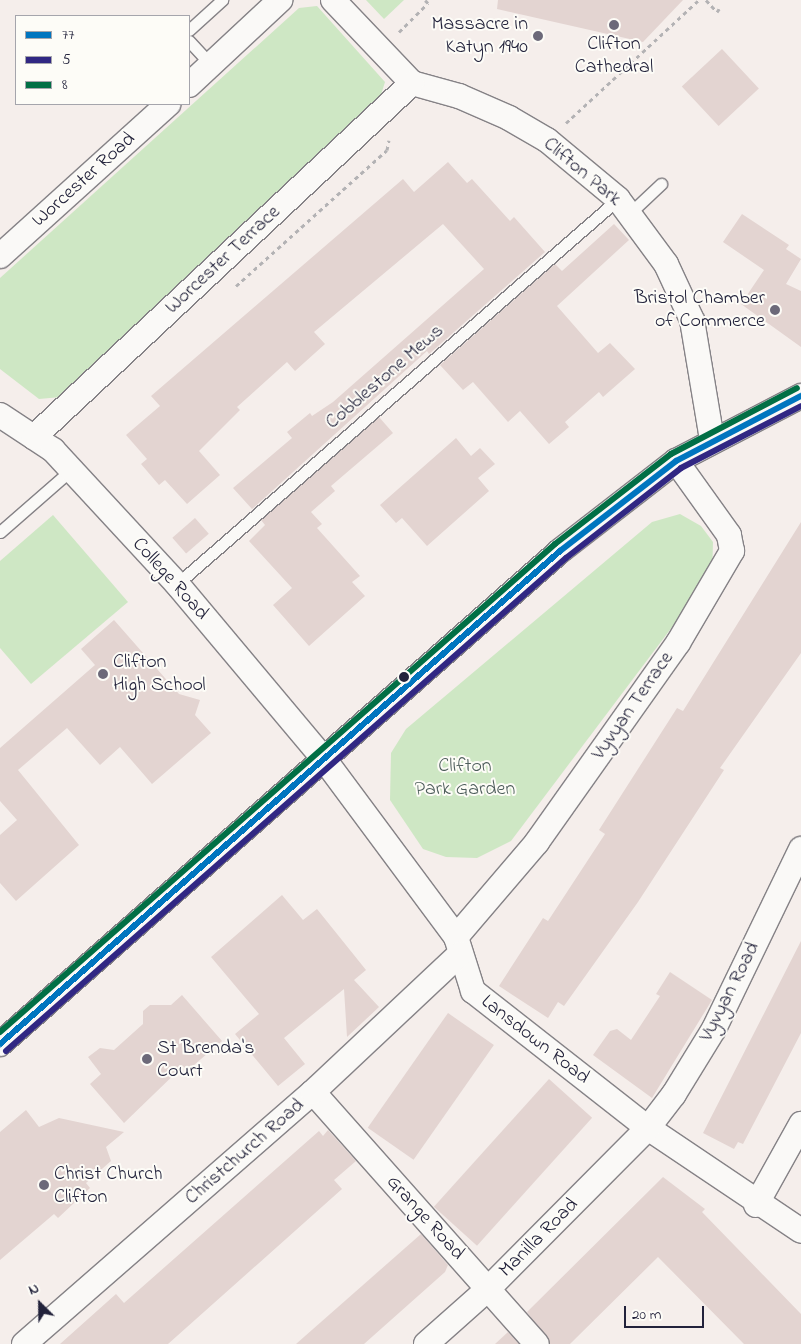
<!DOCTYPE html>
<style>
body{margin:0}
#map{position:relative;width:801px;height:1344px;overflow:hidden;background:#f5eeeb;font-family:"Indie Flower",sans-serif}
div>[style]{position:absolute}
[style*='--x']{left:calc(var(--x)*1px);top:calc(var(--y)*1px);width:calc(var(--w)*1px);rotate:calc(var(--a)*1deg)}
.green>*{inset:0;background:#cee7c4}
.building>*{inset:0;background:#e3d4d1;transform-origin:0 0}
.path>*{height:3px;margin-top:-1.5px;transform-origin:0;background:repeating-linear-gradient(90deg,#b3b2b4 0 4px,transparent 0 8px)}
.roads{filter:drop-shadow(1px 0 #858286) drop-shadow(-1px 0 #858286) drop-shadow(0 1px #858286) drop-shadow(0 -1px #858286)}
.service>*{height:11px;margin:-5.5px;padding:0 5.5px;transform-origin:5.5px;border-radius:5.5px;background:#faf9f7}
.minor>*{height:24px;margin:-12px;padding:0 12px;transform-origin:12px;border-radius:12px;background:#faf9f7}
.bus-1>*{height:6px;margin:-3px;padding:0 3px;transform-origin:3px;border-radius:3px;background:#0075bf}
.bus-2>*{height:6px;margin:-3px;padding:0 3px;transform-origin:3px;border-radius:3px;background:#312783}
.bus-3>*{height:6px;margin:-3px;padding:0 3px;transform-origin:3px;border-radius:3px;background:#016f45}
.dots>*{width:14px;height:14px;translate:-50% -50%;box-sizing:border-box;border:2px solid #fdfcf7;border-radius:50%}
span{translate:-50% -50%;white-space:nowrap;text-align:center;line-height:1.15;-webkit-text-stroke:4px #fdfcf7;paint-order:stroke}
.poi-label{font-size:20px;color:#22223b}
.right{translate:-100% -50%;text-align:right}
.left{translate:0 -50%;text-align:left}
.street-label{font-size:20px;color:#22223b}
.park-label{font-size:20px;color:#4c5c5a}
.legend{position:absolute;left:15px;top:15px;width:175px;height:90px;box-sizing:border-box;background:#fdfcf7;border:1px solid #a5a5ac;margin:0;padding:6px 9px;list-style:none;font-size:15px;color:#22223b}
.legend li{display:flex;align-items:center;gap:10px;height:25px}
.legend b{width:25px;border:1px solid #a5a5ac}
.north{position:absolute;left:15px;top:1279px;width:50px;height:50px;-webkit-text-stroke:4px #fdfcf7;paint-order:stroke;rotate:337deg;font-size:14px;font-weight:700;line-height:20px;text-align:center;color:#22223b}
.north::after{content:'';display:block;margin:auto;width:18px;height:22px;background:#22223b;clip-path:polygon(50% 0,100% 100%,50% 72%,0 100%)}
.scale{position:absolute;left:624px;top:1306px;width:80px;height:22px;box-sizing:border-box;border:2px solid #22223b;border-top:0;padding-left:6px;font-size:15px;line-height:18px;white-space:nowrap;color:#22223b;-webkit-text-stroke:4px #fdfcf7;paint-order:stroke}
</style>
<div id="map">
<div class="green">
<i style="clip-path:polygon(366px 0,404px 0,384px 19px)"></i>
<i style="clip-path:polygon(317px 6px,385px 82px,380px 98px,61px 397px,39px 399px,0 369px,0 278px,299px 8px)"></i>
<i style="clip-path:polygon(680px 514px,701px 526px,713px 542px,712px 574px,511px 841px,477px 858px,446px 857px,423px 849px,390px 800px,391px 753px,406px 729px,652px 522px)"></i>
<i style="clip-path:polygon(53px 515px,128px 602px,31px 684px,0 648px,0 561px)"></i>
</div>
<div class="building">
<i style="clip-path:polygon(498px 0,683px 0,643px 42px,497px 9px)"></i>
<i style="left:722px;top:49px;width:54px;height:55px;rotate:47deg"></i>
<i style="clip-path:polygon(448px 162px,467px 183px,472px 179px,510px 221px,514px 217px,545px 252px,429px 354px,427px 351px,252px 509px,233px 488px,292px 438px,287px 432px,310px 413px,312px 416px,333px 402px,484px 269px,443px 224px,314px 332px,325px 344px,295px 371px,287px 362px,237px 407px,240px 410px,199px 451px,220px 475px,187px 504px,165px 480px,159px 485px,141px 464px,147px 459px,126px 435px,160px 406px,151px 396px,403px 179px,414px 192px)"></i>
<i style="clip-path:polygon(742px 214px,789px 245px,786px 249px,801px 259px,786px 284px,801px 291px,801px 347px,741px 304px,764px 270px,723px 242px)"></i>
<i style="clip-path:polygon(614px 224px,629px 240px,557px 306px,598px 353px,610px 343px,635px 369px,603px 397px,599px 392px,565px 422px,569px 427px,549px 444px,520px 411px,508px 422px,473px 382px,463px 390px,440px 365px,555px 264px,562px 271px)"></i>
<i style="clip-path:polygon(379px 417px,393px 433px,331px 486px,335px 491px,311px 512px,322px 524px,317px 528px,360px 576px,352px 582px,365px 596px,309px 646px,273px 605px,292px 588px,249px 541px,265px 525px,261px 520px)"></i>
<i style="clip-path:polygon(456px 438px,471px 456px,480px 448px,495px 464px,478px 478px,489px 491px,427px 546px,402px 518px,396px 523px,380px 505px)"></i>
<i style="left:195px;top:518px;width:21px;height:30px;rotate:49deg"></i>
<i style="clip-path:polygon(801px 522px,801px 653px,720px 768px,724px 770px,638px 902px,564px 1006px,558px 1002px,548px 1018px,499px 986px,543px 918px,548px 921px,605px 834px,599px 830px,677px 708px,683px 711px)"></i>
<i style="clip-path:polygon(114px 620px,179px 694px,200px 700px,195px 715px,211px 733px,152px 784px,120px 747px,100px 765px,67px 728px,18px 770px,79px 845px,16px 901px,0 883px,0 835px,17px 820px,0 801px,0 748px,95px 665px,81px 649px)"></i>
<i style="clip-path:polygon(282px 895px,303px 920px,317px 909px,366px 970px,354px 980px,379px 1007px,347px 1037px,344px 989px,284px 1038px,305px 1064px,278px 1086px,235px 1034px,259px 1014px,211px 957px)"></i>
<i style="clip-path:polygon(801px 941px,801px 1033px,743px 1144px,738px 1142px,734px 1149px,703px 1133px)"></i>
<i style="clip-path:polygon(670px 972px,712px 1000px,652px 1098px,593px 1055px,610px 1031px,617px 1029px,631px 1040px,660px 996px,656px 994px)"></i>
<i style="clip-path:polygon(182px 995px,222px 1041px,187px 1071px,183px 1066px,124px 1123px,90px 1084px,101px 1074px,88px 1057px,100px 1048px,114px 1050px,143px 1024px,143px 1011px,150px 1005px,171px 1005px)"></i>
<i style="left:448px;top:1013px;width:56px;height:140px;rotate:35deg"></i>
<i style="left:549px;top:1079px;width:58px;height:172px;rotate:42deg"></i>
<i style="clip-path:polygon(26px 1110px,39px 1127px,59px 1118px,124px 1132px,106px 1147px,111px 1161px,86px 1183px,90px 1188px,58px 1218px,54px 1214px,0 1260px,0 1132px)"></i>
<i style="clip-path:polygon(328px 1130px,356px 1161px,334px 1180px,342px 1189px,168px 1344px,60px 1344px,116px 1294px,124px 1303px,319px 1131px,323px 1136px)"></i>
<i style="clip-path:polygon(663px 1177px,705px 1209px,702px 1212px,801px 1314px,801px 1344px,744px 1344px,658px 1257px,570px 1344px,550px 1344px,527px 1312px)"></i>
<i style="clip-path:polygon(421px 1234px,448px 1265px,445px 1272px,364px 1344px,296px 1344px)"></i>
<i style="clip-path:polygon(508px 1332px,519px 1344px,495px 1344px)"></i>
</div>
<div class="path">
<i style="--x:706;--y:0;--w:16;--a:47"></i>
<i style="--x:717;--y:12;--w:4;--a:-56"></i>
<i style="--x:399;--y:32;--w:41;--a:-45"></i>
<i style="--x:428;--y:3;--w:4;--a:-135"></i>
<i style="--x:566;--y:123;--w:181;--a:-42.8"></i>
<i style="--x:236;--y:286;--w:203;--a:-42"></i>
<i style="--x:387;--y:150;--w:10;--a:-79"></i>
</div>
<div class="roads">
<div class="service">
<i style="--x:189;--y:30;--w:45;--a:-42.3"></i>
<i style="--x:189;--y:41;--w:33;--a:47"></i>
<i style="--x:629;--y:214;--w:44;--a:-43.2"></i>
<i style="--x:0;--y:532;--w:94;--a:-41.1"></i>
<i style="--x:177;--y:584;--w:585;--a:-41.12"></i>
</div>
<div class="minor">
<i style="--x:333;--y:0;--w:115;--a:46.4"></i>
<i style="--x:412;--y:83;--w:49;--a:15.5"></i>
<i style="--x:459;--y:96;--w:55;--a:23.7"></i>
<i style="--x:509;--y:118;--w:44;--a:30.1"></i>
<i style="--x:547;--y:140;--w:92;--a:39.7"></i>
<i style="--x:618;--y:199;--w:81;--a:53.6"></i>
<i style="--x:666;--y:264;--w:62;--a:65.1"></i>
<i style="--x:692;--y:320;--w:121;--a:80.5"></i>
<i style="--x:189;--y:85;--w:125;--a:-43"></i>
<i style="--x:0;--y:256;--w:227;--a:-42.1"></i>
<i style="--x:0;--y:415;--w:64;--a:33.4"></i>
<i style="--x:53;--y:450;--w:183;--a:47.2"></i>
<i style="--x:177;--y:584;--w:229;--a:50"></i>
<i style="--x:324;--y:759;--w:222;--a:53.4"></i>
<i style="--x:456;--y:937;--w:57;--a:72.5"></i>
<i style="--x:473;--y:991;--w:222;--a:38.1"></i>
<i style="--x:648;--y:1128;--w:184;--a:33.9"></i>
<i style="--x:34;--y:437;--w:518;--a:-43.12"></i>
<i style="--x:456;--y:937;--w:125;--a:-49.5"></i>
<i style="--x:537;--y:842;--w:244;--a:-54.7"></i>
<i style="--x:678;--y:643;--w:107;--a:-59.6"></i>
<i style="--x:732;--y:551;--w:16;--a:-101"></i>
<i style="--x:729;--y:535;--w:91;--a:-125.6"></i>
<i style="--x:0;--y:1044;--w:746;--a:-41.36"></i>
<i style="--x:560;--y:551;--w:147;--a:-37.8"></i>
<i style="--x:676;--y:461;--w:141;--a:-27.5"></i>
<i style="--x:313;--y:1092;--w:337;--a:48.4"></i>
<i style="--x:756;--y:1205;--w:93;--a:-60.9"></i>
<i style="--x:24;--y:1344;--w:383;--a:-41.1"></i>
<i style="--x:313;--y:1092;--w:202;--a:-43.2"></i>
<i style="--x:426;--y:1344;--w:83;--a:-41.6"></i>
<i style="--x:488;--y:1289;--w:227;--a:-45.2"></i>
<i style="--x:648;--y:1128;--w:43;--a:-52.6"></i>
<i style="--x:674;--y:1094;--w:76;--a:-58.4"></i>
<i style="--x:714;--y:1029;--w:200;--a:-64.2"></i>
</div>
</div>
<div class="bus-1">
<i style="--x:0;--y:1044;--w:746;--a:-41.36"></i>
<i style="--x:560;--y:551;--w:147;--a:-37.8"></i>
<i style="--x:676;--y:461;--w:141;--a:-27.5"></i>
</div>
<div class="bus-2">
<i style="--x:6;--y:1051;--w:746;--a:-41.36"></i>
<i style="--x:566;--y:558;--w:146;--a:-38"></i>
<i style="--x:681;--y:468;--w:135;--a:-27.3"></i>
</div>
<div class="bus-3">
<i style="--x:0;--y:1032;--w:739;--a:-41.32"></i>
<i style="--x:555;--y:544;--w:147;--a:-37.8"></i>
<i style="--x:671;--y:454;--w:142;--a:-27.6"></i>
</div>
<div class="dots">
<i style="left:614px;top:25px;background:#6c6979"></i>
<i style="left:538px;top:36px;background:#6c6979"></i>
<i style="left:775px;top:310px;background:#6c6979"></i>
<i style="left:103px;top:674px;background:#6c6979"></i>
<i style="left:404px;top:677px;background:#22223b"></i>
<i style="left:147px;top:1059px;background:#6c6979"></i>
<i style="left:44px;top:1185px;background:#6c6979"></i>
</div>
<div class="poi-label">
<span class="right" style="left:528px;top:36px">Massacre in<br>Katyn 1940</span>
<span style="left:614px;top:56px">Clifton<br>Cathedral</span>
<span class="right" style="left:765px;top:310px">Bristol Chamber<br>of Commerce</span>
<span class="left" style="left:113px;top:674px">Clifton<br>High School</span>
<span class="left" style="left:157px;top:1060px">St Brenda's<br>Court</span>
<span class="left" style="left:54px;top:1186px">Christ Church<br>Clifton</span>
</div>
<div class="street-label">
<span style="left:582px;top:172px;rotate:40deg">Clifton Park</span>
<span style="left:84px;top:180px;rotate:-42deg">Worcester Road</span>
<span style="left:223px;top:260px;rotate:-43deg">Worcester Terrace</span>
<span style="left:385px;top:377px;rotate:-41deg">Cobblestone Mews</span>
<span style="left:170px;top:579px;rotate:48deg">College Road</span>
<span style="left:633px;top:706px;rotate:-55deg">Vyvyan Terrace</span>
<span style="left:730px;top:992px;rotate:-63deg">Vyvyan Road</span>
<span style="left:535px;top:1040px;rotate:38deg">Lansdown Road</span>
<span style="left:245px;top:1152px;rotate:-41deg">Christchurch Road</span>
<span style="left:425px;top:1218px;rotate:48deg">Grange Road</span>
<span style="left:539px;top:1238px;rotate:-45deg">Manilla Road</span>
</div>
<div class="park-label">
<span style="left:465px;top:778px">Clifton<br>Park Garden</span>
</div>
<ul class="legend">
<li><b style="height:6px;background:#0075bf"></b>77</li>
<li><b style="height:6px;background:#312783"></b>5</li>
<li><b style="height:6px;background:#016f45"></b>8</li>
</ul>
<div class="north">N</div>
<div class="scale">20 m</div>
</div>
